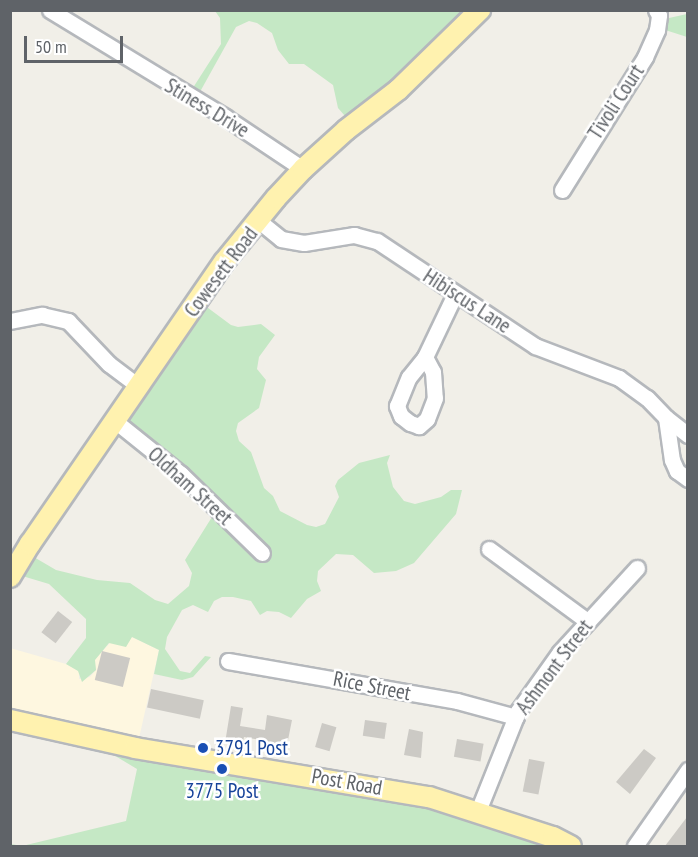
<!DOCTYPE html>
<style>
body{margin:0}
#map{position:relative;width:698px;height:857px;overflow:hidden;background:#f1efe8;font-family:"PT Sans Narrow",sans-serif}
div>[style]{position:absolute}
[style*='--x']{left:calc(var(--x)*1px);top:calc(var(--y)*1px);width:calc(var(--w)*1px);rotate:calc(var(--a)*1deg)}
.commercial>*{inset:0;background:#fef7e0}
.green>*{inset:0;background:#c5e8c5}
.building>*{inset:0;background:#cccac5;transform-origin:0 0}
.roads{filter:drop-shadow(2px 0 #b5b8bc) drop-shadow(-2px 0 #b5b8bc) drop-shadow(0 2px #b5b8bc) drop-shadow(0 -2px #b5b8bc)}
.minor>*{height:15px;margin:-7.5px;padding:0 7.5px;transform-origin:7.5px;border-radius:7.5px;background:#fff}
.major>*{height:20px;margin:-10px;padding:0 10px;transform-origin:10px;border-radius:10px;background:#fff2af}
.dots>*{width:16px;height:16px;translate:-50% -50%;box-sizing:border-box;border:3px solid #fff;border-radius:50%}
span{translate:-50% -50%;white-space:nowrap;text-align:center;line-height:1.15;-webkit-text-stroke:5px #fff;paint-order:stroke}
.street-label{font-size:21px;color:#5f6368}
.transit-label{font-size:21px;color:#164399}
.left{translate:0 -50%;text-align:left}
.frame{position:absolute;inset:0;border:12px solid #5f6368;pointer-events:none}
.scale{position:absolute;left:24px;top:36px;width:99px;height:27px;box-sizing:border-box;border:3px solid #5f6368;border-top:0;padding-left:8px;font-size:18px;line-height:21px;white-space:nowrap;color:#5f6368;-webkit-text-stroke:4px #fff;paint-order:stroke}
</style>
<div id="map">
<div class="commercial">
<i style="clip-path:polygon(132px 637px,159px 650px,137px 747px,10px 715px,10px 648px,66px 664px,79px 671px,79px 679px,90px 677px,96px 670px,94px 660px,110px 643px)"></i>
</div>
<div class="green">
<i style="clip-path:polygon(215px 11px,482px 11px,352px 124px,338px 108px,333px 85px,304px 64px,289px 64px,278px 50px,272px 33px,257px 23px,249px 21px,236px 27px,196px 99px,189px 94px,221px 44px,220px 18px)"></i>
<i style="clip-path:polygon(687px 14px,687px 37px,659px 28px,660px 20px)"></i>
<i style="clip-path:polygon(200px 302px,231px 325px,238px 327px,261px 324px,275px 335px,259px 357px,257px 369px,266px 380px,259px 408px,238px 423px,236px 431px,239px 441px,251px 452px,264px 488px,273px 496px,280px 511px,307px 525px,316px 527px,325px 524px,339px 497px,335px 486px,338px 480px,359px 463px,390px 455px,387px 463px,393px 487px,404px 501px,415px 504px,441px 497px,451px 490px,462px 490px,456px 514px,414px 563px,396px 571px,374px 573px,353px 555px,336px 554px,318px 571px,317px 581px,321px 591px,307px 599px,291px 618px,279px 612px,267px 611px,260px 615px,251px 601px,233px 597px,222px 597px,214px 601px,208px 612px,193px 605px,182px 610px,167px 637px,165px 649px,180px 671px,190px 673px,205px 656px,211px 657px,193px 677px,182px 680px,154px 674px,159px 650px,132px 637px,126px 647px,109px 643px,95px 660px,96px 670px,82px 682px,78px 671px,66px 664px,86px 638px,86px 619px,49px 584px,19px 575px,27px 553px,56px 570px,97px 580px,130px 583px,155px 600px,168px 604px,189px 586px,192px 573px,185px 560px,217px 509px,119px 422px)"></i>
<i style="clip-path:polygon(82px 736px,440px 801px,565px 846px,11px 846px,11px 844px,22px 846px,126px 821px,137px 769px)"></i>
</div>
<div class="building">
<i style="left:58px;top:611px;width:18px;height:27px;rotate:38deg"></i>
<i style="left:102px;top:651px;width:29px;height:30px;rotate:14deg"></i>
<i style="left:151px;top:689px;width:54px;height:19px;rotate:12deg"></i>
<i style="clip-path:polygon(231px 706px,243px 708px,240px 726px,265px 730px,267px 715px,292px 720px,287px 745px,244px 737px,242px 746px,225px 743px)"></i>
<i style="left:365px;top:720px;width:22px;height:16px;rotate:8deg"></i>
<i style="left:322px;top:723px;width:15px;height:25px;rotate:16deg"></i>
<i style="clip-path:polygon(409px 729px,423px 732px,421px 758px,404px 755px)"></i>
<i style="left:457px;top:739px;width:27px;height:18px;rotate:10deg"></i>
<i style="clip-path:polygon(644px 749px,656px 758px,630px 794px,616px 782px)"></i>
<i style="left:529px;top:759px;width:16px;height:33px;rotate:11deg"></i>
<i style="clip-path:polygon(687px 817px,687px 846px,665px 846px)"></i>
</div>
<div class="roads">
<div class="minor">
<i style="--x:50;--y:10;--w:205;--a:31.4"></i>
<i style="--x:225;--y:117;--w:94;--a:33.7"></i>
<i style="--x:562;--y:190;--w:157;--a:-58"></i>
<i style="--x:645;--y:57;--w:30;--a:-66"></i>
<i style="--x:657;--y:30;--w:15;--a:-82"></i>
<i style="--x:659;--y:15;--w:6;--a:-121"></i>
<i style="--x:259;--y:221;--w:28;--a:39"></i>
<i style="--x:281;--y:239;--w:23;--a:10"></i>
<i style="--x:304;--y:243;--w:51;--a:-9.1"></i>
<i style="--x:354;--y:235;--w:24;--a:15"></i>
<i style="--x:377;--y:241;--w:190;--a:33.6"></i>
<i style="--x:535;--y:346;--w:90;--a:20.9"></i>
<i style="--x:619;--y:378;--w:34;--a:36"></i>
<i style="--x:647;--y:398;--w:28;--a:46"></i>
<i style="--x:10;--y:321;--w:33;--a:-11"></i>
<i style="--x:42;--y:315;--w:27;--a:13"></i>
<i style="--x:68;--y:321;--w:59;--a:46.4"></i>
<i style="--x:109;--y:364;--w:38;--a:37"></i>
<i style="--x:425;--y:357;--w:17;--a:62"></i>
<i style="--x:433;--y:372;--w:26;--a:86"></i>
<i style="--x:435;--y:398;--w:22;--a:111"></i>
<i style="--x:427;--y:419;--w:11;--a:139"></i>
<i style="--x:419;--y:426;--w:9;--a:-162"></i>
<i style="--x:410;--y:423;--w:11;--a:-142"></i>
<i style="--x:401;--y:416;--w:11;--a:-112"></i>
<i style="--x:397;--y:406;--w:31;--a:-68"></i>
<i style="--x:409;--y:377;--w:26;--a:-51"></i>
<i style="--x:425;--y:357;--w:70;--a:-64.5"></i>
<i style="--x:115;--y:421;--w:85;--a:38.8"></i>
<i style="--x:181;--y:474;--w:113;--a:44.3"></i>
<i style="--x:688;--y:435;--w:28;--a:-142"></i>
<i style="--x:666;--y:418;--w:42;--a:81.9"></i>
<i style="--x:672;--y:460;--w:12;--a:66"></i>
<i style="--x:677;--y:471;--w:14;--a:36"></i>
<i style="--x:489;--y:549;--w:122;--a:36.3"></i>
<i style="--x:228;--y:661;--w:232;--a:9.9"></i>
<i style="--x:457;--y:701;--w:61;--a:15.2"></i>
<i style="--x:478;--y:811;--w:108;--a:-68.2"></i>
<i style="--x:518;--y:711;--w:72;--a:-54.6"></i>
<i style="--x:560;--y:652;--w:114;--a:-47.5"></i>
<i style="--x:635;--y:846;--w:93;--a:-55.1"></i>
</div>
<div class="major">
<i style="--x:10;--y:577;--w:39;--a:-59"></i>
<i style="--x:30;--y:544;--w:342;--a:-55.5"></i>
<i style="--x:224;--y:262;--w:82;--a:-50.9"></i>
<i style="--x:276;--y:198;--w:40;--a:-47"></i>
<i style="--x:303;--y:169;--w:58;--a:-42.2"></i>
<i style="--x:346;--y:130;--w:66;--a:-37.6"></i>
<i style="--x:398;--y:90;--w:115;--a:-44.3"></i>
<i style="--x:10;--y:720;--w:128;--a:12.6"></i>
<i style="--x:135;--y:748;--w:298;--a:9.5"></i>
<i style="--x:429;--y:797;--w:130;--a:17.9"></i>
<i style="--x:553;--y:837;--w:20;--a:27"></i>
</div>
</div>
<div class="dots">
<i style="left:203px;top:748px;background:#1a4fb4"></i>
<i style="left:222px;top:769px;background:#1a4fb4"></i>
</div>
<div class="street-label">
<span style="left:616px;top:102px;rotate:-57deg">Tivoli Court</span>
<span style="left:207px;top:108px;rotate:31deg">Stiness Drive</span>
<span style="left:221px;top:272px;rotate:-53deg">Cowesett Road</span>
<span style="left:467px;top:301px;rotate:33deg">Hibiscus Lane</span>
<span style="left:190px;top:486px;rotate:42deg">Oldham Street</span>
<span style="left:554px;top:667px;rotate:-53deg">Ashmont Street</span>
<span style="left:372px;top:686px;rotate:11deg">Rice Street</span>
<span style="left:347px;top:782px;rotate:10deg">Post Road</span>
</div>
<div class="transit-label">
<span class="left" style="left:215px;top:748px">3791 Post</span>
<span style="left:222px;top:791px">3775 Post</span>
</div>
<div class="frame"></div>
<div class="scale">50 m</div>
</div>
